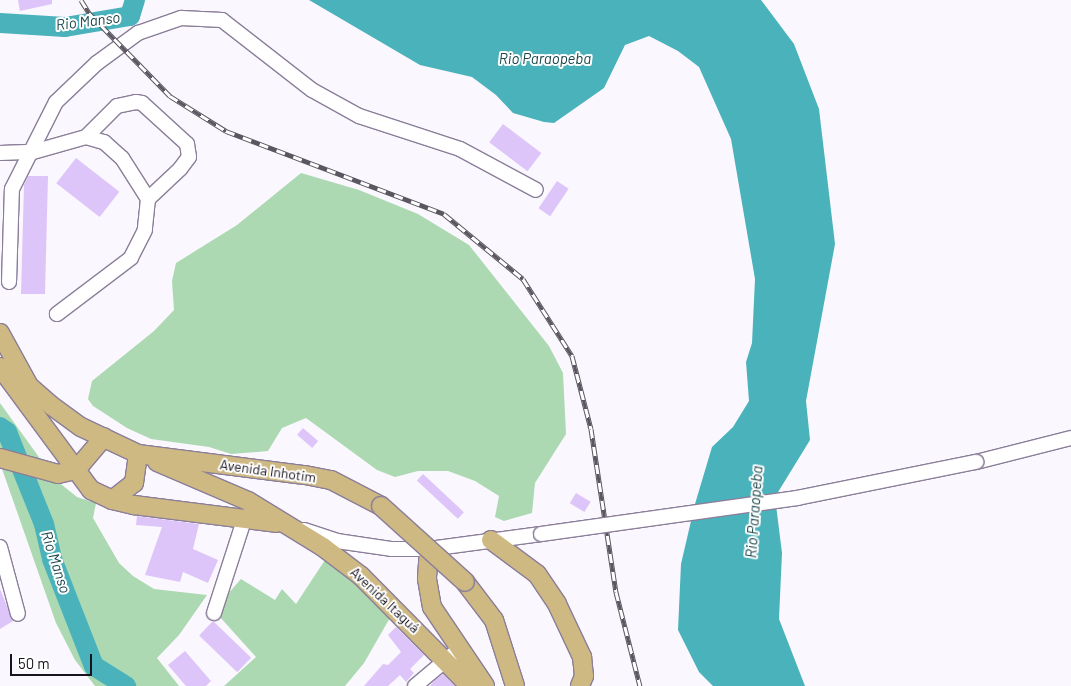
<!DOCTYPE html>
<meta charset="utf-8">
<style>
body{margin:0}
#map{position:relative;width:1071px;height:686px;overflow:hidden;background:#faf7fe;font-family:Barlow,sans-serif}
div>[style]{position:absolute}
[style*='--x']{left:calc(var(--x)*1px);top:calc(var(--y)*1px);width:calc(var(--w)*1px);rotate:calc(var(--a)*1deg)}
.green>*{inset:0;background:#acd9b2}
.water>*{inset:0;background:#4ab2bb}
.river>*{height:20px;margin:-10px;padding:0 10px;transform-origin:10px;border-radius:10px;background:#4ab2bb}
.building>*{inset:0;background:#dec5f9;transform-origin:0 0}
.roads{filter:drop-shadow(1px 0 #8b7e99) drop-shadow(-1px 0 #8b7e99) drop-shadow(0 1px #8b7e99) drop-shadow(0 -1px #8b7e99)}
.minor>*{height:14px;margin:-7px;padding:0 7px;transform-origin:7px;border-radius:7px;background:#fff}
.major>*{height:18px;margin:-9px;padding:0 9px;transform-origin:9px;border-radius:9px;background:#ceb983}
.rail>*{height:5px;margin-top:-2.5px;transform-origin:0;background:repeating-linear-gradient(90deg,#fff 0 9px,#5b565f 0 18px);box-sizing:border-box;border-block:1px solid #5b565f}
.bridges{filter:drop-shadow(1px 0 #8b7e99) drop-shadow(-1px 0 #8b7e99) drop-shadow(0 1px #8b7e99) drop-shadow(0 -1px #8b7e99)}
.minor-bridge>*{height:14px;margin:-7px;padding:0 7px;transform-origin:7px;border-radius:7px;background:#fff}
.major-bridge>*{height:18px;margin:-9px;padding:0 9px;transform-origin:9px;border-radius:9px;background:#ceb983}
span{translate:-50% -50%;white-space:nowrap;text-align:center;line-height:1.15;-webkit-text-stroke:4px #fff;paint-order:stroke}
.street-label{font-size:14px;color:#18131d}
.water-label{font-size:15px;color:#18464a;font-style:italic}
.scale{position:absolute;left:10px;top:654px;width:82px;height:22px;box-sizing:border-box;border:2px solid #18131d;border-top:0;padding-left:6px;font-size:15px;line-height:18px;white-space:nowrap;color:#18131d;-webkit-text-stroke:4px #fff;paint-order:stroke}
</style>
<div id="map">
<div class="green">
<i style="clip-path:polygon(301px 173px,359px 190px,418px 214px,469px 245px,549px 346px,563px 373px,566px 434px,535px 483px,532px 513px,504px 521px,495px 517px,499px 496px,475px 481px,448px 471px,418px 471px,395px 477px,377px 470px,306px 418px,282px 428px,268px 451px,231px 454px,209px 447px,151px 439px,127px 428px,93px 406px,88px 399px,92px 381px,154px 331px,174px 310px,172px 281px,176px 263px,237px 225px)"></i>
<i style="clip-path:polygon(0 403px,41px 460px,0 449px)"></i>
<i style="clip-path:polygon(1px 466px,57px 481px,77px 497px,96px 503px,93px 518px,119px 563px,133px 576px,154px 589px,207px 595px,179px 635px,157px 658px,179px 686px,95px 686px,75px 660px,56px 623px)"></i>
<i style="clip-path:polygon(327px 557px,391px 616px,364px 663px,345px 686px,224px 686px,256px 657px,219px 616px,226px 596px,241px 579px,275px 600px,282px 589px,296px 604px)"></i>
</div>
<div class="water">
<i style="clip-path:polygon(309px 0,761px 0,794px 44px,819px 109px,835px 244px,806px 401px,810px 440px,775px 497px,782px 553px,779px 619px,805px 686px,713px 686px,699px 672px,678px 630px,681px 564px,695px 504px,712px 447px,733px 427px,749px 401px,746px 362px,752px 343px,755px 279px,731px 139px,699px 67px,678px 51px,649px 36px,625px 45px,604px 88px,554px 123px,544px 122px,513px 113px,496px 95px,472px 77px,420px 65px)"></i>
</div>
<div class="river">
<i style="--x:0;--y:23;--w:65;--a:3.5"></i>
<i style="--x:65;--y:27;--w:66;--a:-9.6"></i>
<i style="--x:130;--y:16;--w:17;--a:-73"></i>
<i style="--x:0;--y:427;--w:9;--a:36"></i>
<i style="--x:7;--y:432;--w:99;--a:68.1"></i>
<i style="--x:44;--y:524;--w:36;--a:77"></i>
<i style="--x:52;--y:559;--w:115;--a:68.6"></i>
<i style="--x:94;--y:666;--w:38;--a:32"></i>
</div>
<div class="building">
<i style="clip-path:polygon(18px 0,52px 0,52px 4px,20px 11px)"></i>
<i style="left:503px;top:124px;width:48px;height:23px;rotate:37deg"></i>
<i style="left:76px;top:158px;width:55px;height:32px;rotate:38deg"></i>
<i style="clip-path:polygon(28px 176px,48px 176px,45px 294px,21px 294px,24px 185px)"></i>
<i style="left:557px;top:181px;width:14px;height:33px;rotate:34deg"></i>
<i style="left:303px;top:428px;width:20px;height:9px;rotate:41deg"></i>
<i style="left:423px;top:474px;width:56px;height:9px;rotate:43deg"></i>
<i style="left:576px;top:493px;width:17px;height:12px;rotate:31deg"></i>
<i style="clip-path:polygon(137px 516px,199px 524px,193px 549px,218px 560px,208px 583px,183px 572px,180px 582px,145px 575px,162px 527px,136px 525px)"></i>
<i style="clip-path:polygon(0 589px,13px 621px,0 629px)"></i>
<i style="left:213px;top:621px;width:53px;height:20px;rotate:44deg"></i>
<i style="clip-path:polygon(396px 627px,424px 655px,410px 669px,414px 673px,406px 682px,400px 675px,388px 686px,364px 686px,383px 664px,388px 665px,401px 652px,388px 635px)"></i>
<i style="clip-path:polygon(185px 651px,211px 681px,206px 686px,186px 686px,168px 665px)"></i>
<i style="clip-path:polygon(443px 674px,455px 686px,430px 686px,434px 681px)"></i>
</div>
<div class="roads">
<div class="minor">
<i style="--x:86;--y:137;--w:44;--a:-45"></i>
<i style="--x:117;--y:106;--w:19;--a:-12"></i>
<i style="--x:136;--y:102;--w:6;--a:9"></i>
<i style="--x:142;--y:103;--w:61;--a:42.3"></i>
<i style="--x:187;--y:144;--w:13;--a:81"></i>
<i style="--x:189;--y:157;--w:15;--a:127"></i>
<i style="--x:180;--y:169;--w:44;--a:136.8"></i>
<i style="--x:0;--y:153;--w:33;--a:-2"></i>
<i style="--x:33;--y:152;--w:55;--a:-15.8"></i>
<i style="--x:86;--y:137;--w:19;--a:16"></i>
<i style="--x:104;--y:142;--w:24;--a:42"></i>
<i style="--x:122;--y:158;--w:49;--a:57.6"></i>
<i style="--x:148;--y:199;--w:31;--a:96"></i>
<i style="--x:145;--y:230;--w:31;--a:117"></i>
<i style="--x:131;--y:258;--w:93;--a:142.9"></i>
<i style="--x:9;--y:282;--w:93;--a:-88.2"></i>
<i style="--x:12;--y:189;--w:97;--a:-63.2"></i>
<i style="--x:56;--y:102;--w:57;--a:-43.6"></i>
<i style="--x:97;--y:63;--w:51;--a:-36.2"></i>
<i style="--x:138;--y:33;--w:46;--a:-19.2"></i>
<i style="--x:181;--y:18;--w:41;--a:2.8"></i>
<i style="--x:222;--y:20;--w:114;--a:37.9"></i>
<i style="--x:312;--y:90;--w:54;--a:29"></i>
<i style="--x:359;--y:116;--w:106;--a:18.1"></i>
<i style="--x:460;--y:149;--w:86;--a:28.3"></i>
<i style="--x:976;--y:462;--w:98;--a:-14.2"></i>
<i style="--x:304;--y:530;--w:35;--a:18"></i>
<i style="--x:337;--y:541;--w:56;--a:8.3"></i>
<i style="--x:392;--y:549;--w:37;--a:0"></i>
<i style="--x:429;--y:549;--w:113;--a:-7.6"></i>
<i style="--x:0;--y:547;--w:69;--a:75"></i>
<i style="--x:214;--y:613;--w:101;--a:-72.1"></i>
<i style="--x:415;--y:686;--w:57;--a:-40.1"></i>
</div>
<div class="major">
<i style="--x:0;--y:333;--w:60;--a:61.3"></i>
<i style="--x:29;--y:386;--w:30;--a:41"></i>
<i style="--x:52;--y:406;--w:36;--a:36"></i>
<i style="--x:81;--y:427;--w:63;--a:25.3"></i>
<i style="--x:138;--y:454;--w:168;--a:7.2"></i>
<i style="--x:305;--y:475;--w:26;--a:11"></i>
<i style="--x:331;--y:480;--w:56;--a:27.5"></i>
<i style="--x:0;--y:367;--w:153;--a:53.5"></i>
<i style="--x:91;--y:490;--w:23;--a:25"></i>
<i style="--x:112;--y:500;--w:23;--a:13"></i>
<i style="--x:134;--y:505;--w:143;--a:7.2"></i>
<i style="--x:0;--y:458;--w:60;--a:15.4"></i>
<i style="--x:58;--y:474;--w:18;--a:-13"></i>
<i style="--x:157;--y:462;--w:99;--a:23.2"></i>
<i style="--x:248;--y:501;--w:88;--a:31.5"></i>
<i style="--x:323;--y:547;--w:48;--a:37.3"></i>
<i style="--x:361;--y:576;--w:155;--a:45.3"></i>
<i style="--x:76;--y:470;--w:43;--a:-49.7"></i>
<i style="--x:112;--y:500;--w:28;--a:-38"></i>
<i style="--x:134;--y:483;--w:29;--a:-82"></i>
<i style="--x:491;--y:540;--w:57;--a:36.5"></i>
<i style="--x:537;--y:574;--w:36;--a:56"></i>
<i style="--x:557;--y:604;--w:59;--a:64.7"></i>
<i style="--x:582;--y:657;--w:19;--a:84"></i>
<i style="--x:584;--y:676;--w:11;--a:112"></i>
<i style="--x:429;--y:549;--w:30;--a:94"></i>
<i style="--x:427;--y:579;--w:28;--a:80"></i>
<i style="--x:432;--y:607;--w:95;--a:56.1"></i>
<i style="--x:465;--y:582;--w:48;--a:52.7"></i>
<i style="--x:494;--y:620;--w:69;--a:72.3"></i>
</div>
</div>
<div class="rail">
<i style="--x:81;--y:0;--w:15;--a:58"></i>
<i style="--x:89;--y:13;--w:116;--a:45.7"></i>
<i style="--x:170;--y:96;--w:66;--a:32"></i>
<i style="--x:226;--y:131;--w:233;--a:20.8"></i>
<i style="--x:444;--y:214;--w:102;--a:39.4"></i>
<i style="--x:523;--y:279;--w:91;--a:57.5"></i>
<i style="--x:572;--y:356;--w:75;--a:75.4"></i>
<i style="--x:591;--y:429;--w:165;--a:81.3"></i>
<i style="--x:616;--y:592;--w:97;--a:75.7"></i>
</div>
<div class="bridges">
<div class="minor-bridge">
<i style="--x:541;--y:534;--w:259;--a:-8"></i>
<i style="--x:797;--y:498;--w:183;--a:-11.4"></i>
</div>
<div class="major-bridge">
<i style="--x:381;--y:506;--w:113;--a:42.1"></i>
</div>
</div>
<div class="street-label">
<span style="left:268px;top:471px;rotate:8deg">Avenida Inhotim</span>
<span style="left:385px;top:600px;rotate:43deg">Avenida Itaguá</span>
</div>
<div class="water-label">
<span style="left:88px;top:21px;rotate:-7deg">Rio Manso</span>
<span style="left:545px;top:59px">Rio Paraopeba</span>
<span style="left:754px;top:512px;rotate:-86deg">Rio Paraopeba</span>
<span style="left:56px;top:562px;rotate:72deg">Rio Manso</span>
</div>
<div class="scale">50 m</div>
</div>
